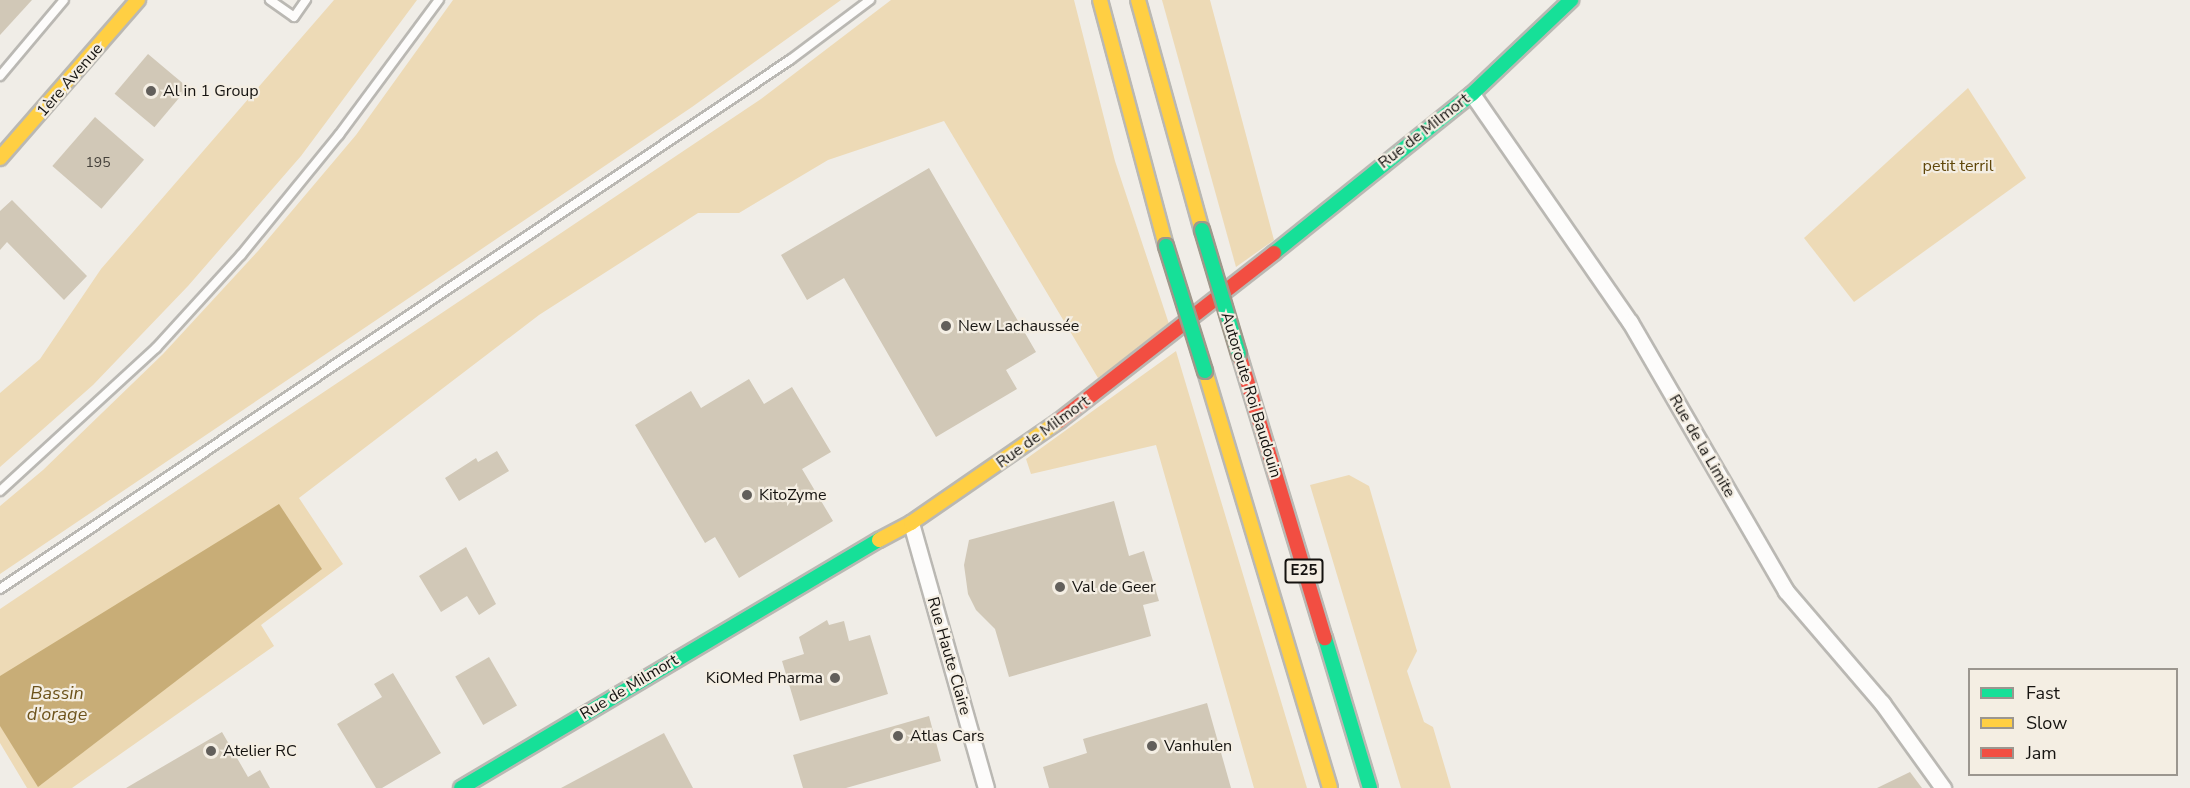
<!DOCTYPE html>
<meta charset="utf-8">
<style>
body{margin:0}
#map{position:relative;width:2190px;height:788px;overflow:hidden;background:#f0ede7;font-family:"Nunito Sans",sans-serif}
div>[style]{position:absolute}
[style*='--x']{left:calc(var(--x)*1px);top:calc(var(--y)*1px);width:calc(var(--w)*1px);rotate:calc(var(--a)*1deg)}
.green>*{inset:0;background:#eddab6}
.water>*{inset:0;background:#c8ad77}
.building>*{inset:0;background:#d1c8b7;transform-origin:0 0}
.roads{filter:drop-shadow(2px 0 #bab8b3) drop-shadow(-2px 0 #bab8b3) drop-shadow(0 2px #bab8b3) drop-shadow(0 -2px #bab8b3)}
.lane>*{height:8px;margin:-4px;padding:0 4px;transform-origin:4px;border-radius:4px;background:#fdfcfb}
.street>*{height:15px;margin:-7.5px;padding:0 7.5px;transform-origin:7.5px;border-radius:7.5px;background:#fdfcfb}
.fast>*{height:14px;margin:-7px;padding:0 7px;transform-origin:7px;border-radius:7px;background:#16e098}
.slow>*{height:14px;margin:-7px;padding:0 7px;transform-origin:7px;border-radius:7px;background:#ffcf43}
.jam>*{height:14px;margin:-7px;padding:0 7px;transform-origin:7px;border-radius:7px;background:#f24e42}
.bridges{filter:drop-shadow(2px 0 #9f988b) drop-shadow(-2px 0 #9f988b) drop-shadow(0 2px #9f988b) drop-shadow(0 -2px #9f988b)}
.fast-bridge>*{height:14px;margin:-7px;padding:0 7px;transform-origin:7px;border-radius:7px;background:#16e098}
.dots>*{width:16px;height:16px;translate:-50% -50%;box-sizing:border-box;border:3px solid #f4eee3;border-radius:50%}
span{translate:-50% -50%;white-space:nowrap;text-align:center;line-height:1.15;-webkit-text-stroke:4.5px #f4eee3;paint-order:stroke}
.number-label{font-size:14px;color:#44403a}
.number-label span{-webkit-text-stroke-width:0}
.shield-label span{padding:2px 4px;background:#f4eee3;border:2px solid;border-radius:4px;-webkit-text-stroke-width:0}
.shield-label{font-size:15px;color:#151310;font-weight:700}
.street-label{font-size:16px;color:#151310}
.poi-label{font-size:16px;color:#151310}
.left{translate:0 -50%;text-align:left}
.right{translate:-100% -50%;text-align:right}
.park-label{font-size:16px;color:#60470a}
.water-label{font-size:18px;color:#6c521a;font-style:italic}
.legend{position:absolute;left:1968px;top:668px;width:210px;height:108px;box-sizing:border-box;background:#f4eee3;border:2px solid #9b968f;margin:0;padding:8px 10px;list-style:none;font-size:18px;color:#151310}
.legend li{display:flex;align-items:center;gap:12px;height:30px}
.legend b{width:30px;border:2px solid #9b968f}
</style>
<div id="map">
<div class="green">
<i style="clip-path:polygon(334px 0,417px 0,301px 156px,188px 286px,93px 385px,0 467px,0 393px,40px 359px,101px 269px)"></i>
<i style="clip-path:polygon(453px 0,841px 0,692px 107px,0 574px,0 506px,43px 470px,163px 354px,258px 251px,356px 135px)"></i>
<i style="clip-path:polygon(891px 0,1074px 0,1115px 161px,1170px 327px,1098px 378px,944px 121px,828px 160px,739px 213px,698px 213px,539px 315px,299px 498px,343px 564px,261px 625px,274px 646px,72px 788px,27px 788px,0 743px,0 609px,761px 99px)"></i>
<i style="clip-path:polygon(1162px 0,1210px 0,1274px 240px,1236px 267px)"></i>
<i style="clip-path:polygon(1968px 88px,2026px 178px,1854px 302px,1804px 238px)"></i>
<i style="clip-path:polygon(1176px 351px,1307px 788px,1254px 788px,1156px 445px,1031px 474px,1026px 459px)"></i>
<i style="clip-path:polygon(1349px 475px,1369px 486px,1417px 651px,1407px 671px,1424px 722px,1433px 727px,1451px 788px,1401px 788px,1310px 485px)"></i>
</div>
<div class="water">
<i style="clip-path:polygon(279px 504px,322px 569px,38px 787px,0 726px,0 676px)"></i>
</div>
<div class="building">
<i style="clip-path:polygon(0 0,32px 0,0 35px)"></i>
<i style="left:148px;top:54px;width:52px;height:52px;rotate:40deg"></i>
<i style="left:95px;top:117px;width:65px;height:65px;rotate:41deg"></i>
<i style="clip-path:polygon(929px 168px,1036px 352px,1006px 370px,1017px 389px,936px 437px,844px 278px,807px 300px,781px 255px)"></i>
<i style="clip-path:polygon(12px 200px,87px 276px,64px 300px,7px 242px,0 250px,0 211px)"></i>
<i style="clip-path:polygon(749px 379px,764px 404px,792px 387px,831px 452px,802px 469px,833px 521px,739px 578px,715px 537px,705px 543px,635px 425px,691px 391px,701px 408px)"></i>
<i style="clip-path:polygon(497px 451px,509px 471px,459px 501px,445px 478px,476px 458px,478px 462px)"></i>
<i style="clip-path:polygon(1114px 501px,1129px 556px,1144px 551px,1159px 601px,1143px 605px,1151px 636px,1009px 677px,995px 629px,976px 610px,968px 594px,964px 565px,969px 540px)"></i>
<i style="clip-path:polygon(466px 547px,496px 604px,479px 615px,467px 596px,441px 612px,419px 576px)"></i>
<i style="clip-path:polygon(827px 620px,829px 625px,844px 621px,849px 641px,870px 635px,888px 694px,800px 721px,782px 661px,804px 654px,799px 637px)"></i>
<i style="left:489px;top:657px;width:56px;height:39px;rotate:60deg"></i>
<i style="clip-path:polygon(393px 673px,441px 753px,382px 788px,376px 788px,337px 724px,382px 697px,374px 684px)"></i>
<i style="clip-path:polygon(1207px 703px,1231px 788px,1049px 788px,1043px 767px,1087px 753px,1083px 739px)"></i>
<i style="clip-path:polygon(929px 716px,941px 761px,846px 788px,803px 788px,793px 755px)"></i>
<i style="clip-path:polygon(222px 732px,248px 777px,260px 770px,270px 788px,126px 788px)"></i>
<i style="clip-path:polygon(664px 733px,693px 788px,561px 788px)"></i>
<i style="clip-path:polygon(1910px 772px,1922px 788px,1877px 788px)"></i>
</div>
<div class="roads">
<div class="lane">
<i style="--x:270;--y:0;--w:29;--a:35"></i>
<i style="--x:294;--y:17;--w:21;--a:-55"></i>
<i style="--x:0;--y:76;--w:99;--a:-49.9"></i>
<i style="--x:0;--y:491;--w:212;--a:-42.5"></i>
<i style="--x:156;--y:348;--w:126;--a:-47.6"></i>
<i style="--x:241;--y:255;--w:155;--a:-50.8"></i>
<i style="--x:339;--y:135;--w:168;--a:-53.5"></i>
<i style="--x:0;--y:589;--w:951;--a:-33.81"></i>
<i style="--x:790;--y:60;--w:100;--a:-36.9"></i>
</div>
<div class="street">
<i style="--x:1472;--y:94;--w:277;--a:55.3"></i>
<i style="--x:1630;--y:322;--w:311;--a:59.9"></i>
<i style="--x:1786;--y:591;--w:148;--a:49.4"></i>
<i style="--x:1882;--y:703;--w:105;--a:54.3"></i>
<i style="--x:911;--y:523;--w:275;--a:74.2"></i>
</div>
<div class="fast">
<i style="--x:1274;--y:253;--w:254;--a:-38.8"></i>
<i style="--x:1472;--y:94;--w:137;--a:-43.5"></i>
<i style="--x:1325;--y:638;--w:157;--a:73.3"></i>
<i style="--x:461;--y:788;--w:486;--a:-30.7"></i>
</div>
<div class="slow">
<i style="--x:1100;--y:0;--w:255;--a:75"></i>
<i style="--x:1138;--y:0;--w:239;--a:74.5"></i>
<i style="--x:0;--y:158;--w:210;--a:-48.9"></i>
<i style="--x:1205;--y:371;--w:435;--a:73.3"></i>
<i style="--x:879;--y:540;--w:36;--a:-28"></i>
<i style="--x:911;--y:523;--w:180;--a:-34.6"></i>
</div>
<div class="jam">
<i style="--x:1239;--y:354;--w:297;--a:73.2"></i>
<i style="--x:1059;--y:421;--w:273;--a:-38"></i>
</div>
</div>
<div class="bridges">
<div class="fast-bridge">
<i style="--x:1202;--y:230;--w:129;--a:73.4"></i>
<i style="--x:1166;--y:246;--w:131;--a:72.7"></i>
</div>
</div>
<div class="dots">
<i style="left:151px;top:91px;background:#625f5b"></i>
<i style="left:946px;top:326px;background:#625f5b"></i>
<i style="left:747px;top:495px;background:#625f5b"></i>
<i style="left:1060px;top:587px;background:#625f5b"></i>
<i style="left:835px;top:678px;background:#625f5b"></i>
<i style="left:898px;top:736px;background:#625f5b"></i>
<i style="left:1152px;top:746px;background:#625f5b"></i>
<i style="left:211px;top:751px;background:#625f5b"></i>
</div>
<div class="number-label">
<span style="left:98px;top:163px">195</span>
</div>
<div class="shield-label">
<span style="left:1304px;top:571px">E25</span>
</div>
<div class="street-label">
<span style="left:70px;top:80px;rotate:-49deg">1ère Avenue</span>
<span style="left:1424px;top:131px;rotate:-38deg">Rue de Milmort</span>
<span style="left:1251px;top:395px;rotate:73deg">Autoroute Roi Baudouin</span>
<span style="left:1043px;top:432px;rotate:-36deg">Rue de Milmort</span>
<span style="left:1702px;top:446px;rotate:60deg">Rue de la Limite</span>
<span style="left:949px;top:656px;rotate:74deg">Rue Haute Claire</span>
<span style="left:629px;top:687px;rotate:-31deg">Rue de Milmort</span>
</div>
<div class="poi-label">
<span class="left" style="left:163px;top:91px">Al in 1 Group</span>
<span class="left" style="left:958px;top:326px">New Lachaussée</span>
<span class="left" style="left:759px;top:495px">KitoZyme</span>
<span class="left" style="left:1072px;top:587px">Val de Geer</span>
<span class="right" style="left:823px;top:678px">KiOMed Pharma</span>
<span class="left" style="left:910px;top:736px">Atlas Cars</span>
<span class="left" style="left:1164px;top:746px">Vanhulen</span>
<span class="left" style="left:223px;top:751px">Atelier RC</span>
</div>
<div class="park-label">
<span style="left:1958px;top:166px">petit terril</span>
</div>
<div class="water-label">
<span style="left:57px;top:704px">Bassin<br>d'orage</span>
</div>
<ul class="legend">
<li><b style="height:8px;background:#16e098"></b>Fast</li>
<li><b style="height:8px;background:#ffcf43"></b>Slow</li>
<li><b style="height:8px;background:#f24e42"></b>Jam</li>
</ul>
</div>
